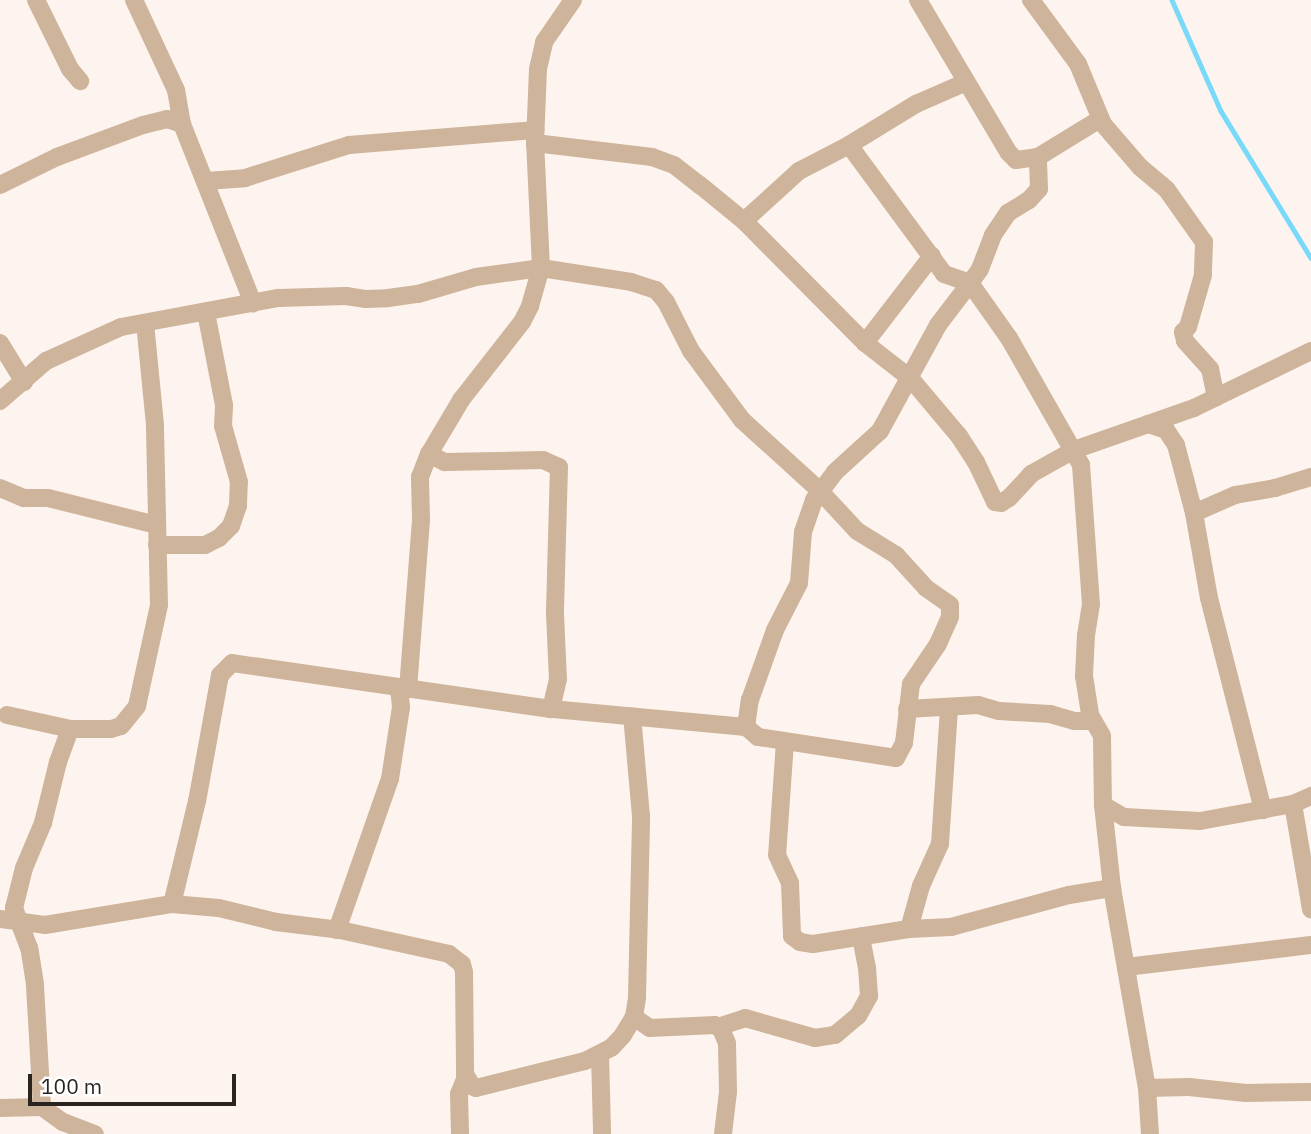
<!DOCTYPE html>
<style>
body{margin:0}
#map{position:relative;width:1311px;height:1134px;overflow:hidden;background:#fef4ef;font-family:"IBM Plex Sans",sans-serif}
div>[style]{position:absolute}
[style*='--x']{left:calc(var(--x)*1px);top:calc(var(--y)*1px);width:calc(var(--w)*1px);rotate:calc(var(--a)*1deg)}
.stream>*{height:4.5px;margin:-2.25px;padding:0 2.25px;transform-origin:2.25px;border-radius:2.25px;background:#78d9f9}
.minor>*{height:18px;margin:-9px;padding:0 9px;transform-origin:9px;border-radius:9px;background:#ceb49b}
span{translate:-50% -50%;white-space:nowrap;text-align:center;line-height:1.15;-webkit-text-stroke:5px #fff;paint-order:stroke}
.scale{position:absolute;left:28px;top:1074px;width:208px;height:32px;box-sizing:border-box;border:4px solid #2a2421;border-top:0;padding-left:9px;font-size:21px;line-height:24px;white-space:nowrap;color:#2a2421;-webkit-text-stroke:5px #fff;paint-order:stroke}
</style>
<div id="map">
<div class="stream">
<i style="--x:1172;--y:0;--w:121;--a:66.2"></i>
<i style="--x:1221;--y:111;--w:172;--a:58.5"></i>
</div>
<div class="minor">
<i style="--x:36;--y:0;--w:77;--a:63.8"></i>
<i style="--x:70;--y:69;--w:16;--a:50"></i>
<i style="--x:134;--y:0;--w:99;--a:65"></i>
<i style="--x:176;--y:90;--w:35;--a:80"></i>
<i style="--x:918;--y:0;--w:178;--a:59.3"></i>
<i style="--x:1009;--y:153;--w:10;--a:45"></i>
<i style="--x:1016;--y:160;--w:22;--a:-8"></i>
<i style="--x:1038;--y:157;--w:73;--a:-31.5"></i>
<i style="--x:1031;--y:0;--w:79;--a:53.7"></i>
<i style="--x:1078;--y:64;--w:65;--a:67.4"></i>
<i style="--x:1103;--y:124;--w:57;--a:49.3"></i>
<i style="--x:1140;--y:167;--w:35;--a:40"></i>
<i style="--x:1167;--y:190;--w:64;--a:54.6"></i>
<i style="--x:1204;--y:242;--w:33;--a:92"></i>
<i style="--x:1203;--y:275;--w:54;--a:106.1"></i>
<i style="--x:1188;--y:327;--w:7;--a:135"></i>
<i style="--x:1183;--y:332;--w:9;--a:77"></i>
<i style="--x:1185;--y:341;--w:38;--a:48"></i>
<i style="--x:1210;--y:369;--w:29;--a:78"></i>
<i style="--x:535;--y:143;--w:118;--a:6.8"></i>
<i style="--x:652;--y:157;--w:23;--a:20"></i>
<i style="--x:674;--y:165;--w:33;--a:38"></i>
<i style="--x:700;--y:185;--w:57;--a:39.3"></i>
<i style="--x:744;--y:221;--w:172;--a:45.2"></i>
<i style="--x:865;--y:343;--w:58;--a:38"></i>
<i style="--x:911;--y:379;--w:75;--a:49.9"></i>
<i style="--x:959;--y:436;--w:31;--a:57"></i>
<i style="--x:976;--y:462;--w:44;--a:64.6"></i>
<i style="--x:995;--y:502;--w:6;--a:9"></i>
<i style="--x:1001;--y:503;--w:9;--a:-32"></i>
<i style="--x:1009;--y:498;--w:33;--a:-47"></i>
<i style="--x:1031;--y:474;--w:49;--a:-29.2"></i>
<i style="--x:1074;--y:450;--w:127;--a:-19.3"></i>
<i style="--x:1194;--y:408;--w:130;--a:-26"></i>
<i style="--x:849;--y:145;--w:160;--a:53.6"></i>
<i style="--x:944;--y:274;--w:28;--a:19"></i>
<i style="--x:970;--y:283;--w:17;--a:-54"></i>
<i style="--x:980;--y:269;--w:36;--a:-69"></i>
<i style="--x:993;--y:235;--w:27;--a:-56"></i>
<i style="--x:1008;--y:213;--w:25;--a:-32"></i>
<i style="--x:1029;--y:200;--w:15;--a:-48"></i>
<i style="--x:1039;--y:189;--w:32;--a:-92"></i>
<i style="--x:206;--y:181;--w:39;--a:-4"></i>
<i style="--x:245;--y:178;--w:109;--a:-17.6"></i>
<i style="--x:349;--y:145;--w:187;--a:-4.6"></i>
<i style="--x:0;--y:185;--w:64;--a:-26.2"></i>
<i style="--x:57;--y:157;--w:92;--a:-20.4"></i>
<i style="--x:143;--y:125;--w:25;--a:-14"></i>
<i style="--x:167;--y:119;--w:16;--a:18"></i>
<i style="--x:182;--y:124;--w:193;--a:68.4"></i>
<i style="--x:744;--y:221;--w:74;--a:-42.3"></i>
<i style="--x:799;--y:171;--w:56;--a:-27.5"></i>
<i style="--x:849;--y:145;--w:79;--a:-31.5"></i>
<i style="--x:916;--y:104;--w:55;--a:-23.7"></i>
<i style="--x:0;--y:343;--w:46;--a:58.4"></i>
<i style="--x:865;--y:343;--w:110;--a:-52.4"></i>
<i style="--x:0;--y:401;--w:61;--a:-41"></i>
<i style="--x:46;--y:361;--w:82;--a:-24.4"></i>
<i style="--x:121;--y:327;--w:160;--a:-10.5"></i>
<i style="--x:278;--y:298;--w:68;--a:-1.7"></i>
<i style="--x:346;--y:296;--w:19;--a:9"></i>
<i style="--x:365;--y:299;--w:23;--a:-2"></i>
<i style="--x:388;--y:298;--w:30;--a:-8"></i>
<i style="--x:418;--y:294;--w:60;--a:-16.3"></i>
<i style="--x:476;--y:277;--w:66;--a:-7.9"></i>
<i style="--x:541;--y:268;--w:91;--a:8.8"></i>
<i style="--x:631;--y:282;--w:26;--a:18"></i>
<i style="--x:656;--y:290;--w:16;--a:50"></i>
<i style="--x:666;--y:302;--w:55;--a:63"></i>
<i style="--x:691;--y:351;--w:86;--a:53.5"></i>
<i style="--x:742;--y:420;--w:105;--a:42.3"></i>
<i style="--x:820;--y:491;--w:54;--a:47.2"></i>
<i style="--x:857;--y:531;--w:46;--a:31.6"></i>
<i style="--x:896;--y:555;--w:45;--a:47.7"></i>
<i style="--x:926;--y:588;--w:29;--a:35"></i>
<i style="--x:950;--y:605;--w:12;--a:90"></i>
<i style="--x:950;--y:617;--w:30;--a:114"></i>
<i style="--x:938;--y:644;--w:48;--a:124"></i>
<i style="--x:911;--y:684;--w:59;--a:96.8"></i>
<i style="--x:904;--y:743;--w:17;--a:118"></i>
<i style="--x:896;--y:758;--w:140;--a:-171.3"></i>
<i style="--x:758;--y:737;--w:16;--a:-140"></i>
<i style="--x:746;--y:727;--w:196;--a:-174.7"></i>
<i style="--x:551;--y:709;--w:322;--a:-171.8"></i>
<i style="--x:232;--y:663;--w:17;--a:135"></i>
<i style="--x:220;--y:675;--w:128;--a:100.3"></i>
<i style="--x:197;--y:801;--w:106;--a:103.6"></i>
<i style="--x:1148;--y:424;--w:19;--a:18"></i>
<i style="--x:1166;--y:430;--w:18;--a:56"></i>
<i style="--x:1176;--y:445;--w:70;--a:75.2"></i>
<i style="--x:1194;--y:513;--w:86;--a:80"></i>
<i style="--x:1209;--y:598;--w:219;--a:75.7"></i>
<i style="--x:429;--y:454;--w:18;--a:27"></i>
<i style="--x:445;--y:462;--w:98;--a:-1.2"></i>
<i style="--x:543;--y:460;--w:17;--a:24"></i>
<i style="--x:559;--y:467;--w:147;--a:91.6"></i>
<i style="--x:555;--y:614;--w:65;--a:87.4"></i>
<i style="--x:558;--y:679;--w:31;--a:103"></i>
<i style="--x:0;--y:488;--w:26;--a:23"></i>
<i style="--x:24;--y:498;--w:24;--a:0"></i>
<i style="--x:48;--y:498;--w:111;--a:14"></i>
<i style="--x:1194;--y:513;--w:45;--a:-23.7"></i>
<i style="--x:1235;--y:495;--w:41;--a:-9.9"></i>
<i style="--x:1275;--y:488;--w:38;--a:-17"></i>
<i style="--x:157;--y:545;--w:48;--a:0"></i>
<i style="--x:205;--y:545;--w:16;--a:-27"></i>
<i style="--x:219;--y:538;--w:17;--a:-45"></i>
<i style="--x:231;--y:526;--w:21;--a:-71"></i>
<i style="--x:238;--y:506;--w:24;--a:-88"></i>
<i style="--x:239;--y:482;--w:58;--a:-105.9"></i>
<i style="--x:223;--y:426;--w:21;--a:-87"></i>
<i style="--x:224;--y:405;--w:95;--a:-101"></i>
<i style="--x:408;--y:689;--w:170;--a:-85.6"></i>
<i style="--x:421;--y:519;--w:42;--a:-91.4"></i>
<i style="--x:420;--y:477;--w:25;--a:-69"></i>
<i style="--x:429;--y:454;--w:63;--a:-59.3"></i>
<i style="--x:461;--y:400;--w:99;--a:-52"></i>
<i style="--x:522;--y:322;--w:18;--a:-63"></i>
<i style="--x:530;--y:306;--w:40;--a:-74"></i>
<i style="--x:541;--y:268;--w:125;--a:-92.7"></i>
<i style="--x:535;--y:143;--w:74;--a:-87.7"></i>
<i style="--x:538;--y:69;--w:28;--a:-77"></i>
<i style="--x:544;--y:42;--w:51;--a:-55.4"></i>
<i style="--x:907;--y:709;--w:71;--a:-3.2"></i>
<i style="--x:978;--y:705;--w:22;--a:16"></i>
<i style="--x:999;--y:711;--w:51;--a:3.4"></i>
<i style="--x:1050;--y:714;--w:25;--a:16"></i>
<i style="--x:1074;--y:721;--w:19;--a:0"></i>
<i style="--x:7;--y:715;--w:65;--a:12.5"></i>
<i style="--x:70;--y:729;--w:41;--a:0"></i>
<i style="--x:111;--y:729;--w:10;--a:-17"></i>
<i style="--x:121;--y:726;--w:26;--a:-51"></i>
<i style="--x:137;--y:706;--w:103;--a:-77.7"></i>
<i style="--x:159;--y:605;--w:180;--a:-91.3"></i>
<i style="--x:155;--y:425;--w:102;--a:-95.6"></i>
<i style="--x:746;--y:727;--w:27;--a:-82"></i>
<i style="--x:750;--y:700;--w:74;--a:-70.3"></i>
<i style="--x:775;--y:630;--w:53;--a:-62.9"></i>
<i style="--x:799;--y:583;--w:51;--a:-85.5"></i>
<i style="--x:803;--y:532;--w:34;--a:-71"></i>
<i style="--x:814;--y:500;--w:35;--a:-53"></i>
<i style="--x:835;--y:472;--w:61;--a:-42.3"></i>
<i style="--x:880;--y:431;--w:121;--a:-61.3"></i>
<i style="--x:938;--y:325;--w:53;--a:-52.7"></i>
<i style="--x:970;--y:283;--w:67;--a:54.7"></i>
<i style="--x:1009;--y:338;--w:146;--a:60.4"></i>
<i style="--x:1081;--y:465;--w:139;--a:85.9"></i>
<i style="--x:1091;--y:604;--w:31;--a:99"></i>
<i style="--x:1086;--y:635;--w:41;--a:92.8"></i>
<i style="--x:1084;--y:676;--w:39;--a:81"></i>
<i style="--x:1090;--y:715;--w:24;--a:60"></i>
<i style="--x:1102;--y:736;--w:69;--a:89.2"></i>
<i style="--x:1103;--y:805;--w:83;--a:83.8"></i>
<i style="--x:1112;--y:888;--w:203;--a:80.1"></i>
<i style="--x:1147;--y:1088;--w:46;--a:86.3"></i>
<i style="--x:785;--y:742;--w:113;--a:94"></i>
<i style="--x:777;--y:855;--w:31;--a:65"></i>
<i style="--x:790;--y:883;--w:53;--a:87.8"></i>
<i style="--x:792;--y:936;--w:10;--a:37"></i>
<i style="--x:800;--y:942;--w:13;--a:9"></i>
<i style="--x:813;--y:944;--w:97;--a:-8.9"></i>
<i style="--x:909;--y:929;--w:42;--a:-2.7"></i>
<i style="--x:951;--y:927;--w:122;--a:-15.2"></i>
<i style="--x:1069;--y:895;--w:44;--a:-9.2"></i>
<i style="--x:1293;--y:804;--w:107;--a:80.3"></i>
<i style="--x:1103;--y:805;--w:24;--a:30"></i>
<i style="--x:1124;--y:817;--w:76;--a:3"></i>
<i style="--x:1200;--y:821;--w:95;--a:-10.4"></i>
<i style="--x:1293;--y:804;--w:20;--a:-24"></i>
<i style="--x:0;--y:919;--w:45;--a:7.6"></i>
<i style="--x:45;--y:925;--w:129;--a:-9.4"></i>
<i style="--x:172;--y:904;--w:47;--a:4.9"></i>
<i style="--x:219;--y:908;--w:59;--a:13.8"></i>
<i style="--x:276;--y:922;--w:64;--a:7.1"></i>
<i style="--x:340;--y:930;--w:112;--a:12.4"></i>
<i style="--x:449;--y:954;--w:16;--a:38"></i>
<i style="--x:462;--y:964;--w:8;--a:76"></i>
<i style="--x:464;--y:972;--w:102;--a:89.4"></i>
<i style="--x:465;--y:1074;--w:14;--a:60"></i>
<i style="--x:472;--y:1086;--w:4;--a:27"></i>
<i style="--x:476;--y:1088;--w:112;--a:-13.9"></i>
<i style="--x:585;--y:1061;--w:30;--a:-27"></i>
<i style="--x:612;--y:1047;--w:16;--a:-47"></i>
<i style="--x:623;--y:1035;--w:21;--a:-59"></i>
<i style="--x:634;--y:1017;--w:20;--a:-81"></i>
<i style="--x:637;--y:997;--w:181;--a:-88.7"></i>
<i style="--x:641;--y:816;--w:100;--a:-95.1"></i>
<i style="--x:909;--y:929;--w:45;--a:-74.4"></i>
<i style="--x:921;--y:886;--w:46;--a:-65.7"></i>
<i style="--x:940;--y:844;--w:135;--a:-86.2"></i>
<i style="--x:337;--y:930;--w:160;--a:-70.7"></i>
<i style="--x:390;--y:779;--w:73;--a:-81.3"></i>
<i style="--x:401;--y:707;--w:19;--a:-96"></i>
<i style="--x:1126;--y:967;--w:186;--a:-6.8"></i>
<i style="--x:634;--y:1017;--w:19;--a:35"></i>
<i style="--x:650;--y:1028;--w:65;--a:-2.6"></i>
<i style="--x:715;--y:1025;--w:7;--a:34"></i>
<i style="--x:721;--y:1029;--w:15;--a:67"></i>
<i style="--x:727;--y:1043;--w:49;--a:88.8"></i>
<i style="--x:728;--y:1092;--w:42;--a:96.8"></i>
<i style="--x:718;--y:1027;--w:28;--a:-18"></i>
<i style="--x:745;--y:1018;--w:73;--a:15.9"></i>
<i style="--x:815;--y:1038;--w:20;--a:-9"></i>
<i style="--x:835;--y:1035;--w:30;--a:-40"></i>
<i style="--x:858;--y:1016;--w:23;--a:-61"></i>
<i style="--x:869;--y:996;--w:28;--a:-94"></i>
<i style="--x:867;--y:968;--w:32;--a:-101"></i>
<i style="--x:600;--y:1055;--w:79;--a:88.5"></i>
<i style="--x:1147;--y:1088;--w:42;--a:-1.4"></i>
<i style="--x:1189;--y:1087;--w:57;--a:6"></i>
<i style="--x:1246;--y:1093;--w:65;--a:-0.9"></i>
<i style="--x:42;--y:1107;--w:123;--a:-93.3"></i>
<i style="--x:35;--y:984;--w:36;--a:-99"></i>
<i style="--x:29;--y:948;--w:43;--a:-110.6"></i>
<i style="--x:14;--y:908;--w:41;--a:-76"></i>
<i style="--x:24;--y:868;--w:49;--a:-67.1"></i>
<i style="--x:43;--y:823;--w:63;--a:-76.2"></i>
<i style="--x:58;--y:762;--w:35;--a:-70"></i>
<i style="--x:0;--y:1108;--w:42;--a:-1.4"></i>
<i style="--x:42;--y:1107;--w:26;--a:36"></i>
<i style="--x:63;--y:1122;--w:34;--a:21"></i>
<i style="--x:460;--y:1134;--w:40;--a:-91.4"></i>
<i style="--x:459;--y:1094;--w:18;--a:-68"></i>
</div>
<div class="scale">100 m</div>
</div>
